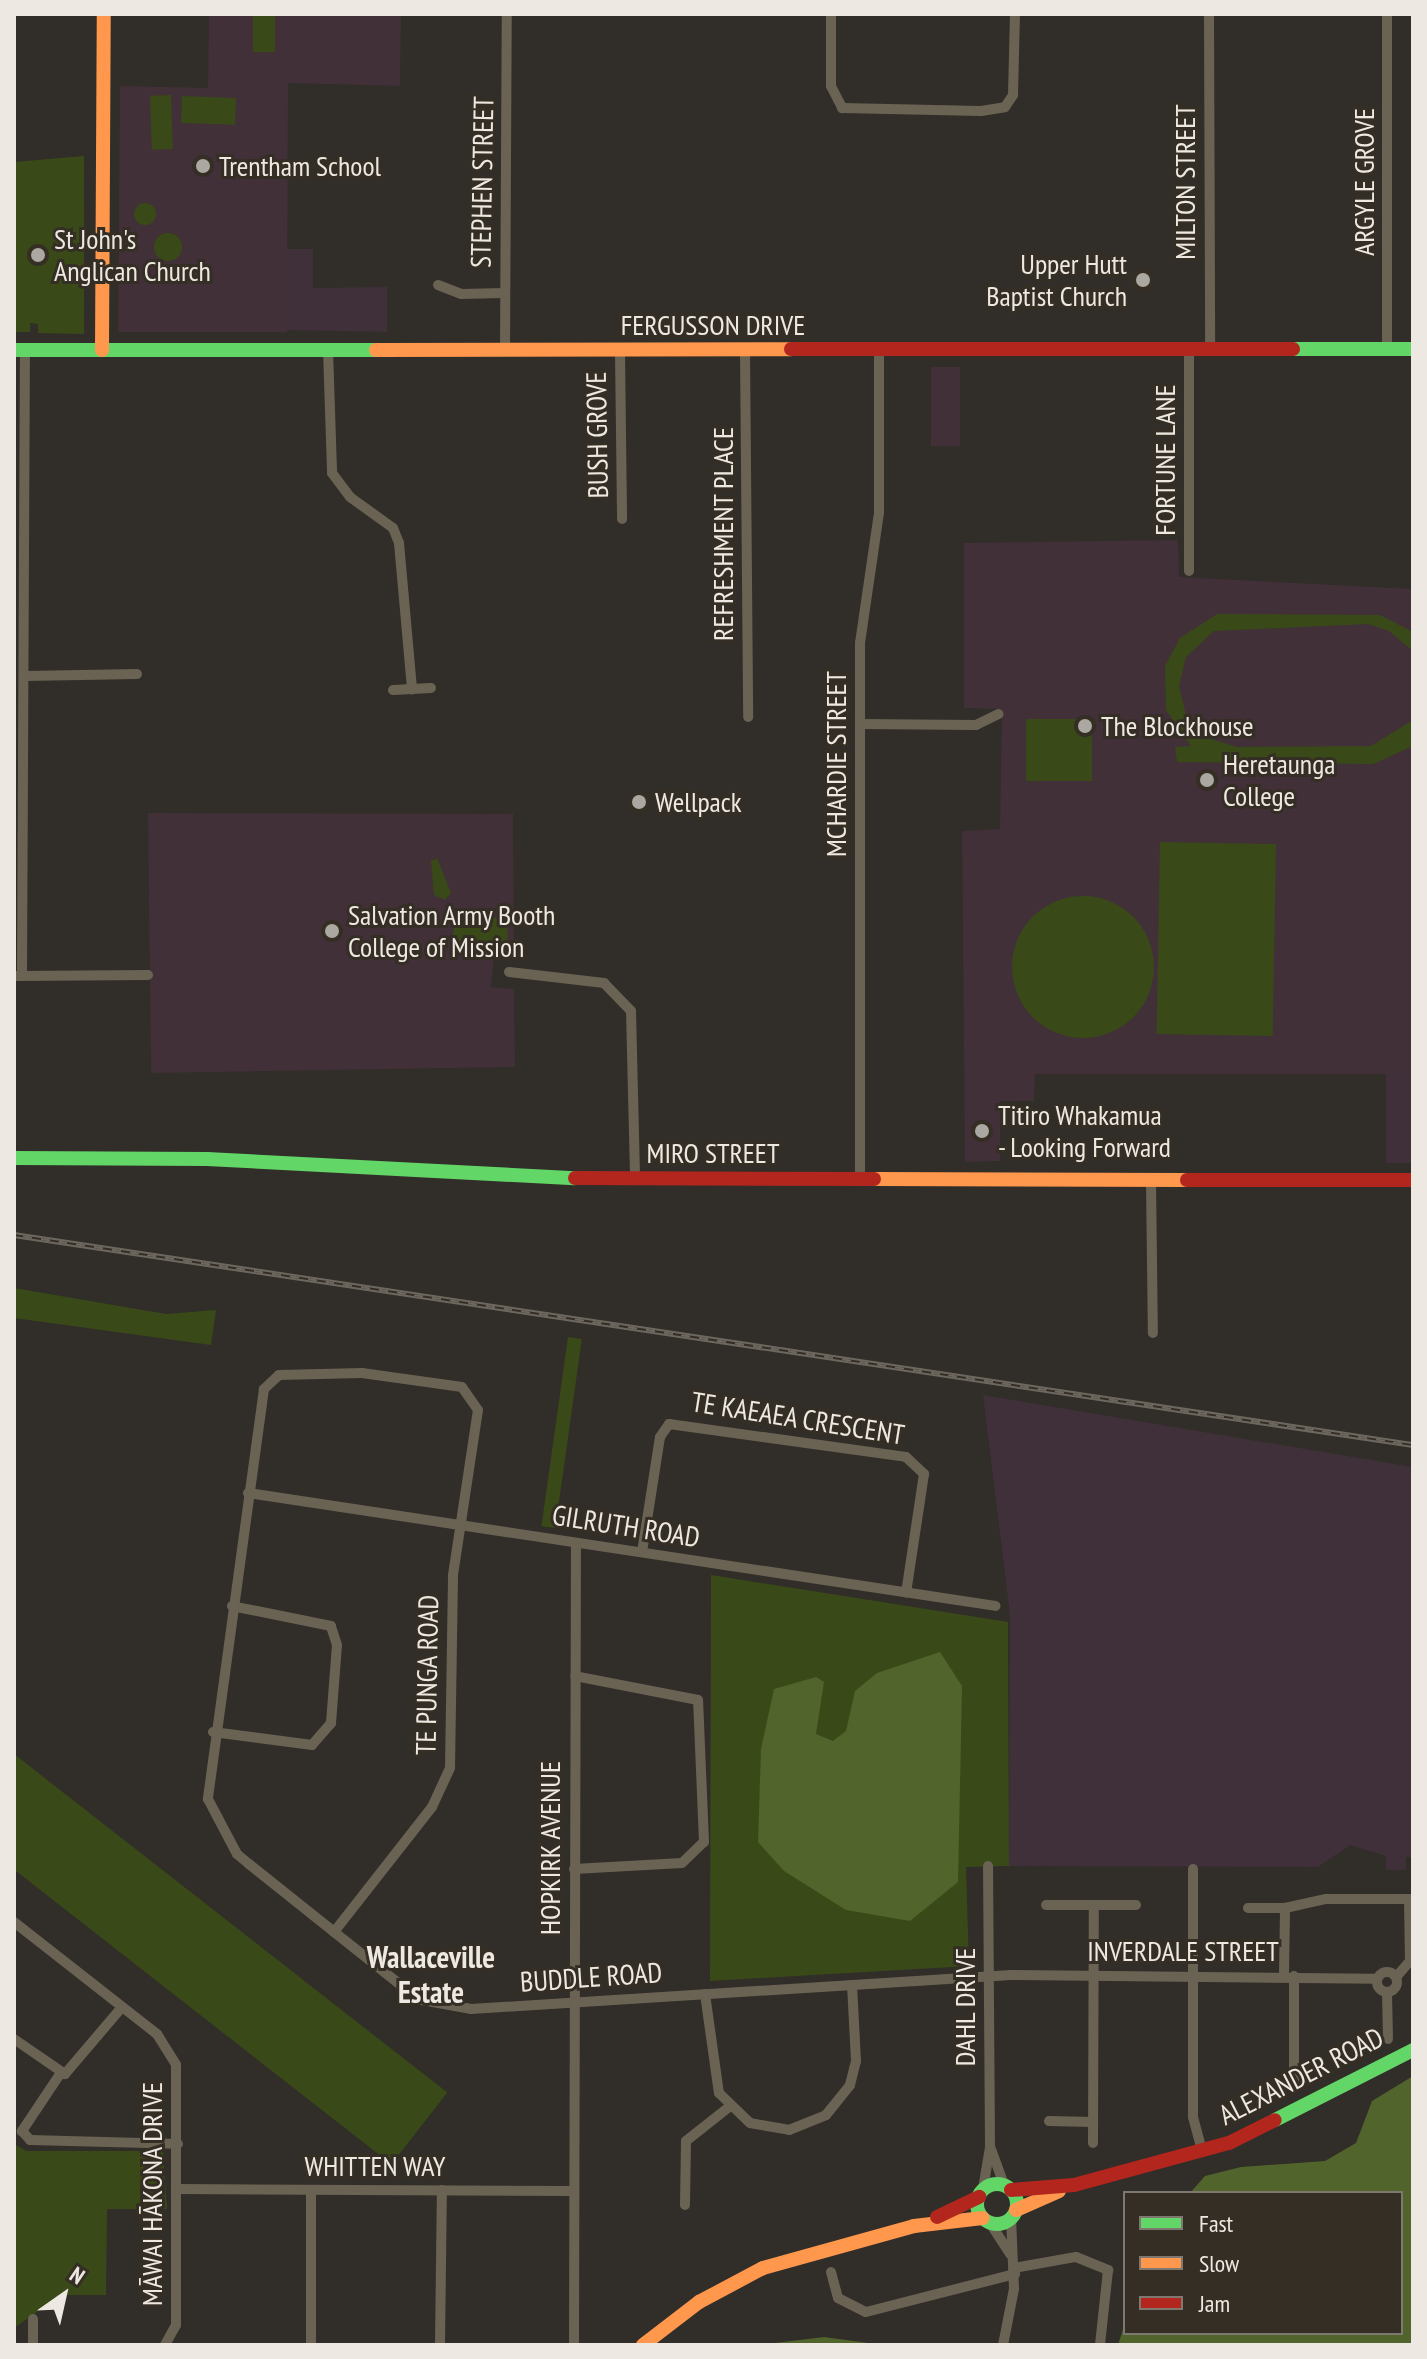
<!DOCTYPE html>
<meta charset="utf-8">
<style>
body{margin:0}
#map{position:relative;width:1427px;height:2359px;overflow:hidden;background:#312d28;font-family:"PT Sans Narrow",sans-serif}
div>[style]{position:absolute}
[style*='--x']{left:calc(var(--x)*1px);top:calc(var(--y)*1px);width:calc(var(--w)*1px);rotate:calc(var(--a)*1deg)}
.commercial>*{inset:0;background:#3f3039;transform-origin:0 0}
.education>*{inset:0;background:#413038;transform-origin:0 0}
.green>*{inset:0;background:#394a18;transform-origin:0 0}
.round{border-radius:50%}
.forest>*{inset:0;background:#51642c}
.street>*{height:10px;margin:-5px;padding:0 5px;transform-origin:5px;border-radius:5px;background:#6a6354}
.street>.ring{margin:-5px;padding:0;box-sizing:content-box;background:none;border:10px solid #6a6354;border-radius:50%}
.fast>*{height:14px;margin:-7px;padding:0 7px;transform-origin:7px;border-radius:7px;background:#63d668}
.fast>.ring{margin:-7px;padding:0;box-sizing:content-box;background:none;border:14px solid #63d668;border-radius:50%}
.slow>*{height:14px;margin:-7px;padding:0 7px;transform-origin:7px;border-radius:7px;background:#ff974d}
.jam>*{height:14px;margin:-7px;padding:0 7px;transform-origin:7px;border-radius:7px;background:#b3261e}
.rail>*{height:6px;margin-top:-3px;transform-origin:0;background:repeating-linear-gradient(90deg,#352e24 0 9px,#6d685f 0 18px);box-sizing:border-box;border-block:2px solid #6d685f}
.dots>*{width:22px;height:22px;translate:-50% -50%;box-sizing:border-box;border:4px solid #352e24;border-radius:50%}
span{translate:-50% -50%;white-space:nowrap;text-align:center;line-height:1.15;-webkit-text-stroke:6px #352e24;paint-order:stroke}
.poi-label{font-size:28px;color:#ede8e2}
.left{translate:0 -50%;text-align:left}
.right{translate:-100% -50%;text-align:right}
.street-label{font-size:28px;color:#ede8e2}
.neighbourhood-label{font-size:30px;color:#ede8e2;font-weight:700}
.frame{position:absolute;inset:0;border:16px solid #ede8e2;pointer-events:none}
.legend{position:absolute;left:1123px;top:2191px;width:280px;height:144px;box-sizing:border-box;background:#352e24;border:2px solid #7f7870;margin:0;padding:10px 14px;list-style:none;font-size:24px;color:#ede8e2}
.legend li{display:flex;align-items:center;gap:16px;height:40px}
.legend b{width:40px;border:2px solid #7f7870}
.north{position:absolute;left:24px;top:2255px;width:80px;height:80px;-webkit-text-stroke:6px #352e24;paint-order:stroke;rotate:34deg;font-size:22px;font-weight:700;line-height:32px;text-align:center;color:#ede8e2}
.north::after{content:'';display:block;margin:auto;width:28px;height:36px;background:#ede8e2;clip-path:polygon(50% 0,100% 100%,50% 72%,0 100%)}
</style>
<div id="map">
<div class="commercial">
<i style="clip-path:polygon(287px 249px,313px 249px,313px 288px,387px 287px,387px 332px,287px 330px)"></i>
<i style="left:1386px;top:1074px;width:27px;height:89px"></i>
<i style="clip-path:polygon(983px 1395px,1413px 1467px,1413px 1857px,1406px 1857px,1406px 1870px,1386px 1870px,1386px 1856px,1350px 1845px,1318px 1867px,1009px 1866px,1010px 1616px)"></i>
</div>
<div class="education">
<i style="clip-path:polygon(209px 14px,401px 14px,400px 86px,288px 83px,287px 332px,118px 332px,120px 86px,208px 88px)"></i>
<i style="left:931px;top:367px;width:29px;height:79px"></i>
<i style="clip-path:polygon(1178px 540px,1179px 577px,1413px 589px,1413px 1074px,1035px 1074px,1034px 1101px,1000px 1101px,1000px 1161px,965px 1162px,962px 831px,1000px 829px,1002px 709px,964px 708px,964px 543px)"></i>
<i style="clip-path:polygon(148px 813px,513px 814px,514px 947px,494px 957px,491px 987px,514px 989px,515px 1067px,151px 1073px)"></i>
</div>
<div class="green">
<i style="left:253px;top:15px;width:22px;height:37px"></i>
<i style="left:171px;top:95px;width:54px;height:21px;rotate:88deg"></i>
<i style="left:182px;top:96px;width:54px;height:27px;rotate:2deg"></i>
<i style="clip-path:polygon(84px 156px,84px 334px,38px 333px,38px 324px,30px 323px,30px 332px,14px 332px,14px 162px)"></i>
<i class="round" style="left:134px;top:203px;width:22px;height:22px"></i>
<i class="round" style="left:154px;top:233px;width:28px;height:28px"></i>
<i style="clip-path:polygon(1217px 614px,1380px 615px,1413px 632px,1413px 651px,1389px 631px,1368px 624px,1214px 631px,1186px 657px,1179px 686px,1186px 716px,1208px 738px,1237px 747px,1371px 746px,1413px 720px,1413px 746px,1373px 764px,1177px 762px,1175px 747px,1191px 746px,1166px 710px,1165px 666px,1180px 638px)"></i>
<i style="left:1026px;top:719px;width:66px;height:62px"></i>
<i style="left:1160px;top:842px;width:116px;height:192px;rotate:1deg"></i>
<i style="clip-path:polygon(437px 858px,451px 893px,445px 900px,434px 895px,431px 861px)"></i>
<i class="round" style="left:1012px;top:896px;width:142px;height:142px"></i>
<i style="clip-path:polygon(456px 916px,507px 918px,508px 945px,451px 945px)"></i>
<i style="clip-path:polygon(14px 1288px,166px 1314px,216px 1310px,211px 1345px,14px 1318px)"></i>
<i style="left:568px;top:1337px;width:14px;height:191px;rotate:8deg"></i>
<i style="clip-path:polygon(711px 1575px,1008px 1622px,1009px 1866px,966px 1867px,969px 1966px,710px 1981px)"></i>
<i style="left:14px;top:1754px;width:550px;height:91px;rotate:38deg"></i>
<i style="clip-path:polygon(14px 2144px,26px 2151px,163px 2151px,167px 2209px,107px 2209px,106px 2295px,61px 2295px,14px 2328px)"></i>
</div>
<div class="forest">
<i style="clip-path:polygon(940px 1652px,962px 1686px,958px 1882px,910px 1921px,846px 1910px,784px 1871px,758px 1842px,761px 1749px,774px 1689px,816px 1677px,824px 1682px,816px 1734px,833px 1741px,846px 1731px,855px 1691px,877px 1673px)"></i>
<i style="clip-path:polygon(1413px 2076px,1413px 2345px,1118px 2345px,1125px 2323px,1125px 2333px,1401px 2333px,1401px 2193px,1190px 2193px,1205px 2176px,1241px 2167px,1325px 2161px,1356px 2143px,1372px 2101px)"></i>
<i style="clip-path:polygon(824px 2337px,883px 2345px,765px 2345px,767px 2344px)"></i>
</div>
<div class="street">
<i style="--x:831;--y:14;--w:72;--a:90"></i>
<i style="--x:831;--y:86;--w:25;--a:63"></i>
<i style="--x:842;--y:108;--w:139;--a:1.2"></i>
<i style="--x:981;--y:111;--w:24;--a:-9"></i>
<i style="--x:1005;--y:107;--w:14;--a:-56"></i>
<i style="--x:1013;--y:95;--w:81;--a:-88.6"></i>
<i style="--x:1209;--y:14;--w:336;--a:89.8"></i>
<i style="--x:1387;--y:14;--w:336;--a:90"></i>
<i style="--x:438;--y:285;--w:25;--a:21"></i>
<i style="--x:461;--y:294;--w:43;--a:-1.3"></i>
<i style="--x:328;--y:350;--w:123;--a:88.1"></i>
<i style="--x:332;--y:473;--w:30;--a:53"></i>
<i style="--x:350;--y:497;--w:53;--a:35.8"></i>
<i style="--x:393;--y:528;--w:16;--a:68"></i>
<i style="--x:399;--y:543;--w:147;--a:84.9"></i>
<i style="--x:505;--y:350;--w:336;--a:-89.7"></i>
<i style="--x:1189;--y:350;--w:221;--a:90"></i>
<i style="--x:620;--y:351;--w:168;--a:89.3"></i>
<i style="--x:745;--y:351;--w:366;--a:89.5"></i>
<i style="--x:25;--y:676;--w:112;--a:-1"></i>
<i style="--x:393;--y:690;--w:38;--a:-3"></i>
<i style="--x:860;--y:724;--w:116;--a:0.5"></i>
<i style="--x:976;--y:725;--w:25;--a:-26"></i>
<i style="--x:509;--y:972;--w:96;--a:6.6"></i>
<i style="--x:604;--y:983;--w:39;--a:46"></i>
<i style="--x:631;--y:1011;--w:168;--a:88.6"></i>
<i style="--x:14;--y:976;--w:134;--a:-0.4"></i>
<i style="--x:22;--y:976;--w:626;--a:-89.73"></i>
<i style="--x:860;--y:1179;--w:536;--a:-90"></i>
<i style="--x:860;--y:643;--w:132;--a:-81.7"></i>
<i style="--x:879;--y:512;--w:161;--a:-90"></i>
<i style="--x:1151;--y:1180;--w:153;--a:89.3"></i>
<i style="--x:248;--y:1493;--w:756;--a:8.59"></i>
<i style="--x:642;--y:1552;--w:116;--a:-81.1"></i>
<i style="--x:660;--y:1437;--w:16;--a:-55"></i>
<i style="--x:669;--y:1424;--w:239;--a:7.9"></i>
<i style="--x:906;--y:1457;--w:25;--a:43"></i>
<i style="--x:924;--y:1474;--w:120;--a:98.6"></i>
<i style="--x:213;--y:1732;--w:100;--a:7.5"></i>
<i style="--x:312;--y:1745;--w:29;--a:-49"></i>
<i style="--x:331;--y:1723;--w:78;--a:-85.6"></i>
<i style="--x:337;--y:1645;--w:20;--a:-108"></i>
<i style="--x:331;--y:1626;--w:101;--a:-168.6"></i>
<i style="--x:574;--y:1869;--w:108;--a:-3.2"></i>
<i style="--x:682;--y:1863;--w:30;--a:-44"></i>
<i style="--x:704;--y:1842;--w:142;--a:-92.4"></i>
<i style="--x:698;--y:1700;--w:125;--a:-169"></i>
<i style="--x:1193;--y:1869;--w:248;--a:90"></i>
<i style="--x:1193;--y:2117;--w:35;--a:75"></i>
<i style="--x:1046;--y:1905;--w:90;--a:0"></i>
<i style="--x:1248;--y:1908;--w:37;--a:0"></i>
<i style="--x:14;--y:1922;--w:182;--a:38.1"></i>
<i style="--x:157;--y:2034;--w:36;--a:58"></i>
<i style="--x:176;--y:2065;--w:260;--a:90"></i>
<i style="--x:176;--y:2325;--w:23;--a:119"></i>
<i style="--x:334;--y:1932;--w:159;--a:-51.9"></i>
<i style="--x:432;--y:1807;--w:43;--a:-65.2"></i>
<i style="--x:450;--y:1768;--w:193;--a:-89.1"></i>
<i style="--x:453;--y:1575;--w:167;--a:-81.4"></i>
<i style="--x:478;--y:1410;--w:28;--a:-125"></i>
<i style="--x:462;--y:1387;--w:101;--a:-172"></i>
<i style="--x:362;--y:1373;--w:83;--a:178.6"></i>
<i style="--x:279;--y:1375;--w:21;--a:137"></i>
<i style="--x:264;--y:1389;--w:414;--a:97.8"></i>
<i style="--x:208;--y:1799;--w:62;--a:62.2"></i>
<i style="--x:237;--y:1854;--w:16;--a:40"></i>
<i style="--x:249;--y:1864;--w:208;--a:38.6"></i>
<i style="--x:412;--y:1994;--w:12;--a:31"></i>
<i style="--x:422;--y:2000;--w:50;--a:10.4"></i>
<i style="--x:471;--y:2009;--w:541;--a:-3.6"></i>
<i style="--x:1011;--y:1975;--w:366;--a:0.6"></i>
<i class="ring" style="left:1377px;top:1972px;width:10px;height:10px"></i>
<i style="--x:1284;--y:1975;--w:67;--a:-89.1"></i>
<i style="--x:1285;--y:1908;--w:42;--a:-12.4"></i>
<i style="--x:1326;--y:1899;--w:83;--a:0"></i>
<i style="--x:1409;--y:1899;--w:62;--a:89.1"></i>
<i style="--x:1410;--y:1961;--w:21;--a:131"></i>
<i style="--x:1294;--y:1976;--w:104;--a:90"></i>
<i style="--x:1387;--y:1992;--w:47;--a:88.8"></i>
<i style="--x:705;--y:1994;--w:100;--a:82"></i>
<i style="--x:719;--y:2093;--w:43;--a:44.1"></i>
<i style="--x:750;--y:2123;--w:40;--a:10"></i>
<i style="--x:789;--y:2130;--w:40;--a:-22"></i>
<i style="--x:826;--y:2115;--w:38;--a:-51"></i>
<i style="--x:850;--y:2085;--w:25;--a:-76"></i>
<i style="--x:856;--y:2061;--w:76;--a:-93"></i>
<i style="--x:14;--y:2039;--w:62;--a:34.5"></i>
<i style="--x:65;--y:2074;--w:88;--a:-49.6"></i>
<i style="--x:60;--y:2074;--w:69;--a:123.7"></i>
<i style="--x:22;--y:2131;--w:12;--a:48"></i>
<i style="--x:30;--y:2140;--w:148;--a:1.5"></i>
<i style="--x:1049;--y:2121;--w:44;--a:1.3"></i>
<i style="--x:1093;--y:2143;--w:238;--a:-89.8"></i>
<i style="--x:991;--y:2149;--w:38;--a:70"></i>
<i style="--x:178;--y:2189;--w:395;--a:0.3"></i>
<i style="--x:983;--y:2189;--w:43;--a:-80.5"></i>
<i style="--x:990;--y:2147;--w:281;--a:-90.4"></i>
<i style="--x:685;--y:2205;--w:64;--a:-89.1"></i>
<i style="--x:686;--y:2141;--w:55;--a:-38.3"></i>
<i style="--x:990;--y:2223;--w:37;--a:57"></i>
<i style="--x:1014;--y:2268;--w:63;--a:-10.1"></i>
<i style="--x:1076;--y:2257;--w:35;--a:22"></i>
<i style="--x:1108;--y:2270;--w:75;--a:96.1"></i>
<i style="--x:831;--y:2272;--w:27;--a:75"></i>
<i style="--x:838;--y:2298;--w:31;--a:27"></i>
<i style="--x:866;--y:2312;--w:154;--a:-14.3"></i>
<i style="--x:33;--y:2319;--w:26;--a:90"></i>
<i style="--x:311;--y:2345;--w:155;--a:-90"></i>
<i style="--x:440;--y:2345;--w:155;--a:-89.3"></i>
<i style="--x:574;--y:2345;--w:802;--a:-89.86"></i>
<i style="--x:1003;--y:2345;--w:57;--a:-78.9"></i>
<i style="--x:1014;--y:2289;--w:71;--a:-92.4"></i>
</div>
<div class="fast">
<i style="--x:1293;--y:349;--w:120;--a:0"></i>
<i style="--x:14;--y:350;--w:362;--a:0"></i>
<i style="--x:14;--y:1158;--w:193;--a:0.3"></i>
<i style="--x:207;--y:1159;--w:368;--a:3"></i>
<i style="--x:1275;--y:2120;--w:155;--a:-26.9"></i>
<i class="ring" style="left:977px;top:2184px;width:26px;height:26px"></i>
</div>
<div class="slow">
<i style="--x:102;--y:350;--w:336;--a:-89.7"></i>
<i style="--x:376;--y:350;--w:415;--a:-0.1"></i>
<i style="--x:874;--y:1179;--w:313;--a:0.2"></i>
<i style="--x:1016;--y:2210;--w:47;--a:-23.8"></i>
<i style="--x:643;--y:2345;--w:71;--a:-37.5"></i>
<i style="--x:699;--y:2302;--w:72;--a:-28"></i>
<i style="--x:763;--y:2268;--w:157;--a:-15.5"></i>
<i style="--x:914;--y:2226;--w:69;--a:-6.6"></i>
</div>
<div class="jam">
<i style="--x:791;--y:349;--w:502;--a:0"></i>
<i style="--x:575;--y:1178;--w:299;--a:0.2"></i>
<i style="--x:1187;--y:1180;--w:226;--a:0"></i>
<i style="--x:1011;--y:2190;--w:63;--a:-4.5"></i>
<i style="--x:1074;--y:2185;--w:161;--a:-15.2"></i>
<i style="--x:1229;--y:2143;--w:51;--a:-26.6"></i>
<i style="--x:937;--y:2217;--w:47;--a:-25.5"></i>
</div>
<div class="rail">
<i style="--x:14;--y:1235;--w:1415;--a:8.54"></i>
</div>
<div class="dots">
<i style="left:203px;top:166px;background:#aba7a1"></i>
<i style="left:38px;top:255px;background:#aba7a1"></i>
<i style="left:1143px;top:280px;background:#aba7a1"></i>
<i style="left:1085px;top:726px;background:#aba7a1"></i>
<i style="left:1207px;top:780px;background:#aba7a1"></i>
<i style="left:639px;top:802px;background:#aba7a1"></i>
<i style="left:332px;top:931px;background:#aba7a1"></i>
<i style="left:982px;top:1131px;background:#aba7a1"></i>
</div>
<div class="poi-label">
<span class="left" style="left:219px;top:166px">Trentham School</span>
<span class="left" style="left:54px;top:255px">St John's<br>Anglican Church</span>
<span class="right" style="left:1127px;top:280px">Upper Hutt<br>Baptist Church</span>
<span class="left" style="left:1101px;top:726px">The Blockhouse</span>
<span class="left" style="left:1223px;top:780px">Heretaunga<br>College</span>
<span class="left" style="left:655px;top:802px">Wellpack</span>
<span class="left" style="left:348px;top:931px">Salvation Army Booth<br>College of Mission</span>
<span class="left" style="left:998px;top:1131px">Titiro Whakamua<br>- Looking Forward</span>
</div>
<div class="street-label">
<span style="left:482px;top:182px;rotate:-89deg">STEPHEN STREET</span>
<span style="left:1185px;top:182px;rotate:-90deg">MILTON STREET</span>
<span style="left:1364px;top:182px;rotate:-90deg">ARGYLE GROVE</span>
<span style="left:713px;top:325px">FERGUSSON DRIVE</span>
<span style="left:597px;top:435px;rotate:-91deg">BUSH GROVE</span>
<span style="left:1165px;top:460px;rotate:-90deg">FORTUNE LANE</span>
<span style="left:723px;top:534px;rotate:-90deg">REFRESHMENT PLACE</span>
<span style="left:836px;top:764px;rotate:-90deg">MCHARDIE STREET</span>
<span style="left:713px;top:1153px">MIRO STREET</span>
<span style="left:798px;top:1418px;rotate:9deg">TE KAEAEA CRESCENT</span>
<span style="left:626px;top:1526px;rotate:9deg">GILRUTH ROAD</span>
<span style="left:427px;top:1675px;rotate:-89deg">TE PUNGA ROAD</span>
<span style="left:550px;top:1848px;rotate:-90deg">HOPKIRK AVENUE</span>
<span style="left:1183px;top:1951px">INVERDALE STREET</span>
<span style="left:591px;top:1977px;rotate:-4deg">BUDDLE ROAD</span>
<span style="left:965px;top:2007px;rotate:-90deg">DAHL DRIVE</span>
<span style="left:1301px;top:2076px;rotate:-27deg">ALEXANDER ROAD</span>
<span style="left:375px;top:2166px">WHITTEN WAY</span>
<span style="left:152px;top:2194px;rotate:-90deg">MĀWAI HĀKONA DRIVE</span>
</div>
<div class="neighbourhood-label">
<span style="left:431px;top:1974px">Wallaceville<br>Estate</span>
</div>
<div class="frame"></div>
<ul class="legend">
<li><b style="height:10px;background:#63d668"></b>Fast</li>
<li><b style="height:10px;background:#ff974d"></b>Slow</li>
<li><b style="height:10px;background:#b3261e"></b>Jam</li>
</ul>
<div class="north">N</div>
</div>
